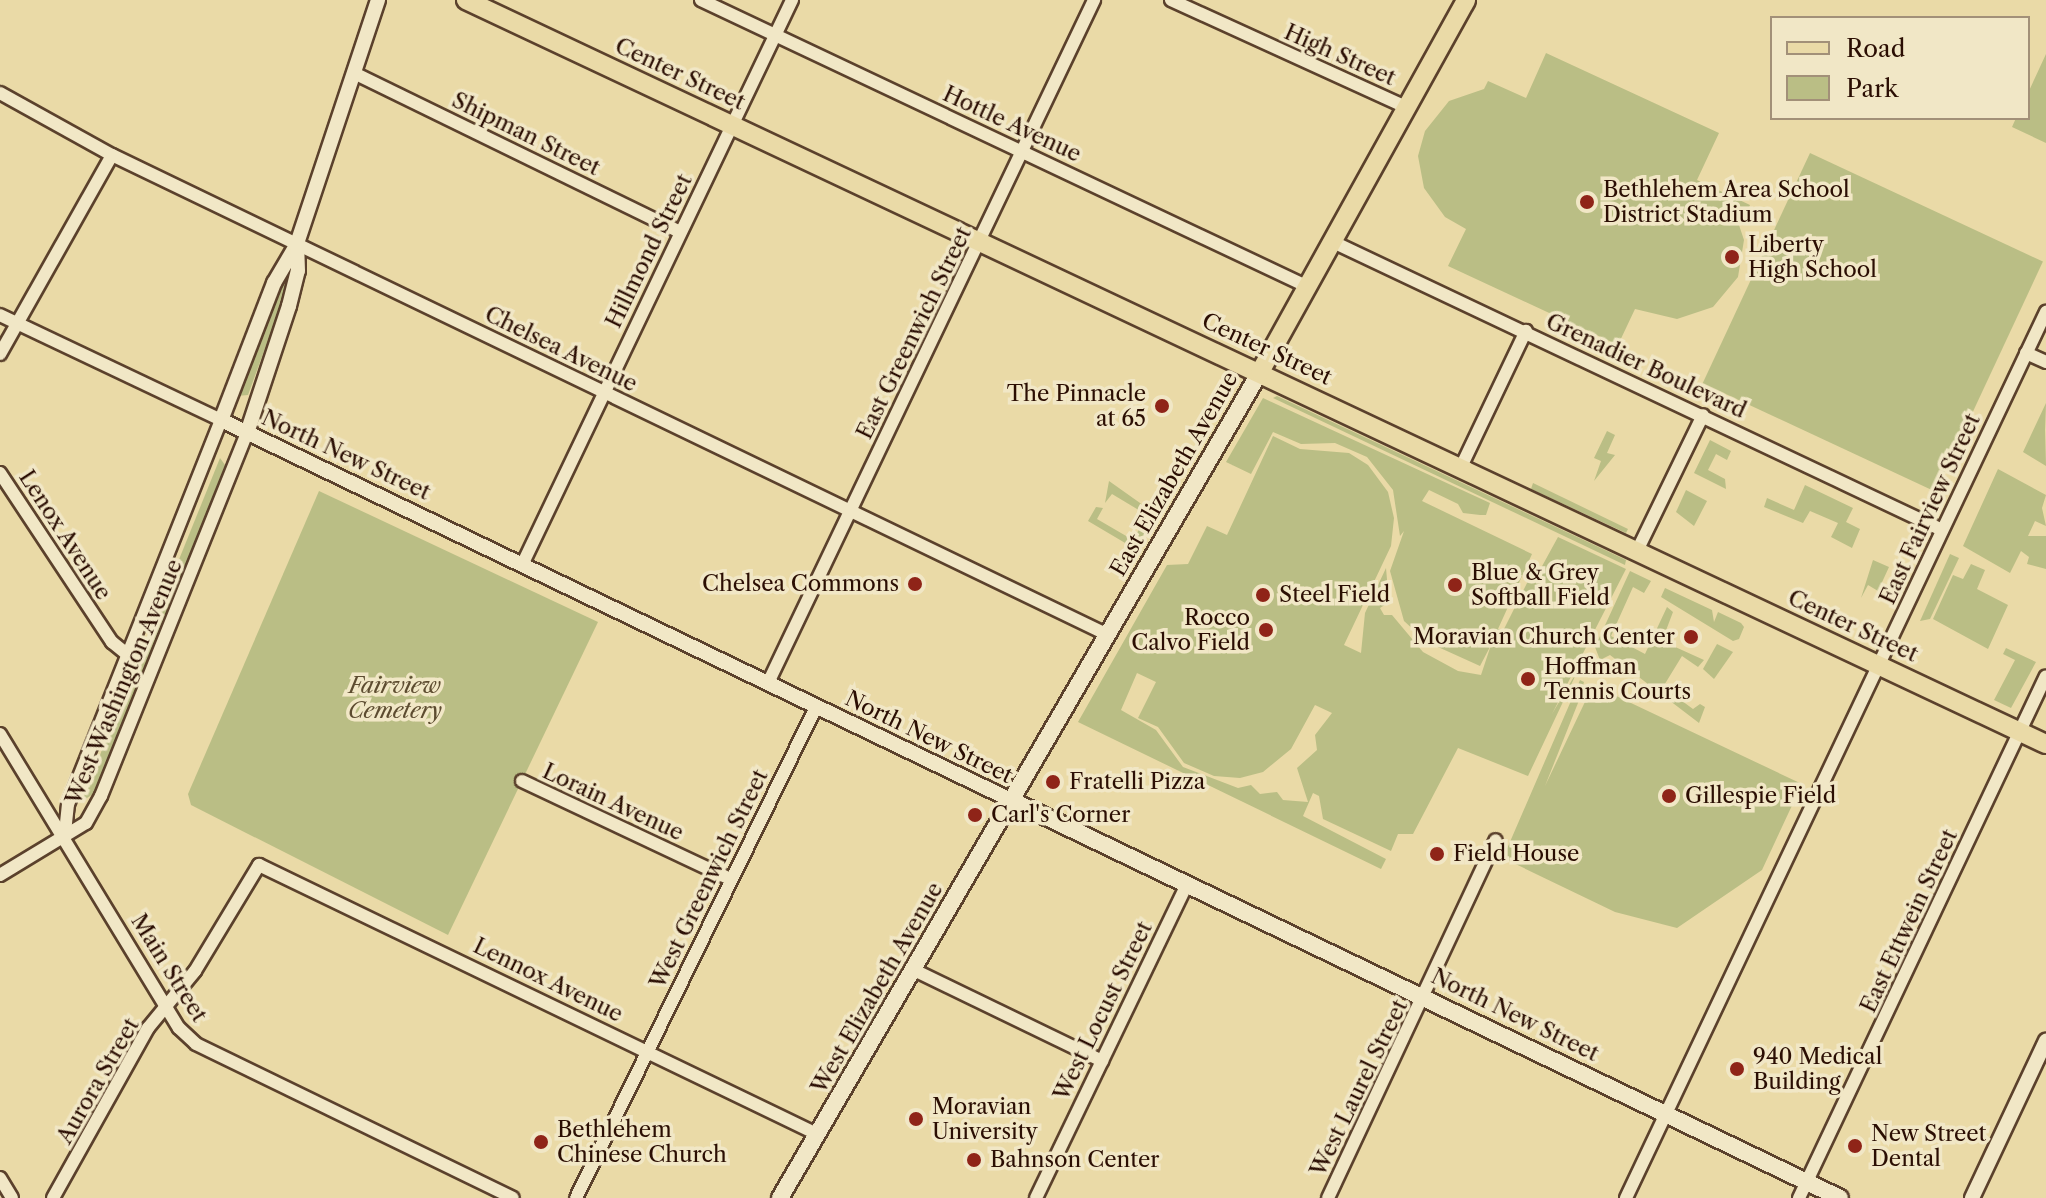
<!DOCTYPE html>
<style>
body{margin:0}
#map{position:relative;width:2046px;height:1198px;overflow:hidden;background:#eadaa7;font-family:"Libre Caslon Text",serif}
div>[style]{position:absolute}
[style*='--x']{left:calc(var(--x)*1px);top:calc(var(--y)*1px);width:calc(var(--w)*1px);rotate:calc(var(--a)*1deg)}
.green>*{inset:0;background:#babe85;transform-origin:0 0}
.roads{filter:drop-shadow(2px 0 #5b412c) drop-shadow(-2px 0 #5b412c) drop-shadow(0 2px #5b412c) drop-shadow(0 -2px #5b412c)}
.minor>*{height:12px;margin:-6px;padding:0 6px;transform-origin:6px;border-radius:6px;background:#f1e7c6}
.tertiary>*{height:14px;margin:-7px;padding:0 7px;transform-origin:7px;border-radius:7px;background:#f1e7c6}
.secondary>*{height:16px;margin:-8px;padding:0 8px;transform-origin:8px;border-radius:8px;background:#f1e7c6}
.primary>*{height:18px;margin:-9px;padding:0 9px;transform-origin:9px;border-radius:9px;background:#eadaa7}
.dots>*{width:22px;height:22px;translate:-50% -50%;box-sizing:border-box;border:4px solid #f1e7c6;border-radius:50%}
span{translate:-50% -50%;white-space:nowrap;text-align:center;line-height:1.15;-webkit-text-stroke:7px #f1e7c6;paint-order:stroke}
.street-label{font-size:22px;color:#2b0e03}
.poi-label{font-size:22px;color:#2b0e03}
.left{translate:0 -50%;text-align:left}
.right{translate:-100% -50%;text-align:right}
.park-label{font-size:22px;color:#5d4c30;font-style:italic}
.legend{position:absolute;left:1770px;top:16px;width:260px;height:104px;box-sizing:border-box;background:#f1e7c6;border:2px solid #a29078;margin:0;padding:10px 14px;list-style:none;font-size:24px;color:#2b0e03}
.legend li{display:flex;align-items:center;gap:16px;height:40px}
.legend b{width:40px;border:2px solid #a29078}
</style>
<div id="map">
<div class="green">
<i style="clip-path:polygon(1546px 53px,1719px 133px,1697px 180px,1750px 205px,1745px 217px,1735px 213px,1744px 240px,1738px 277px,1713px 307px,1677px 319px,1635px 309px,1618px 345px,1448px 266px,1466px 229px,1445px 217px,1424px 188px,1418px 156px,1425px 131px,1449px 101px,1484px 89px,1488px 81px,1526px 98px)"></i>
<i style="clip-path:polygon(2046px 54px,2046px 143px,2012px 127px,2016px 118px,2028px 118px,2028px 93px)"></i>
<i style="left:1810px;top:153px;width:257px;height:254px;rotate:25deg"></i>
<i style="clip-path:polygon(286px 274px,290px 280px,248px 395px,237px 396px)"></i>
<i style="clip-path:polygon(1277px 396px,1605px 550px,1626px 560px,1625px 565px,1273px 398px)"></i>
<i style="clip-path:polygon(evenodd,1263px 398px,1490px 503px,1486px 515px,1480px 515px,1463px 513px,1458px 504px,1429px 490px,1422px 501px,1532px 554px,1498px 629px,1504px 629px,1530px 577px,1535px 579px,1558px 537px,1626px 569px,1552px 714px,1579px 668px,1528px 776px,1458px 748px,1413px 834px,1398px 834px,1391px 851px,1323px 819px,1319px 796px,1313px 793px,1303px 816px,1386px 859px,1381px 869px,1078px 722px,1167px 565px,1188px 564px,1207px 526px,1227px 535px,1273px 436px,1300px 449px,1349px 453px,1368px 465px,1388px 492px,1394px 518px,1391px 546px,1344px 645px,1361px 653px,1365px 613px,1386px 568px,1389px 602px,1380px 608px,1384px 615px,1392px 615px,1423px 652px,1458px 671px,1481px 675px,1491px 645px,1480px 666px,1427px 642px,1404px 621px,1390px 571px,1404px 531px,1400px 536px,1393px 490px,1367px 457px,1335px 443px,1301px 444px,1273px 432px,1251px 474px,1226px 462px,1263px 398px,1137px 673px,1156px 682px,1138px 718px,1158px 727px,1184px 763px,1214px 776px,1240px 778px,1263px 772px,1291px 749px,1315px 705px,1332px 713px,1315px 735px,1317px 750px,1297px 768px,1308px 802px,1283px 800px,1277px 792px,1260px 794px,1251px 785px,1238px 788px,1183px 767px,1156px 730px,1121px 710px,1137px 673px)"></i>
<i style="clip-path:polygon(2046px 403px,2045px 430px,2046px 466px,2023px 452px)"></i>
<i style="clip-path:polygon(1607px 431px,1615px 435px,1607px 453px,1615px 455px,1594px 481px,1601px 461px,1594px 458px)"></i>
<i style="clip-path:polygon(1710px 440px,1731px 451px,1727px 460px,1716px 454px,1708px 470px,1725px 479px,1726px 489px,1694px 473px)"></i>
<i style="clip-path:polygon(220px 458px,225px 465px,152px 654px,93px 794px,81px 802px)"></i>
<i style="clip-path:polygon(1998px 469px,2046px 495px,2042px 508px,2046px 526px,2035px 521px,2028px 536px,2046px 536px,2046px 569px,2027px 564px,2029px 557px,2021px 551px,2010px 573px,1963px 546px)"></i>
<i style="clip-path:polygon(1109px 481px,1157px 515px,1151px 525px,1144px 521px,1147px 515px,1112px 494px,1105px 503px)"></i>
<i style="clip-path:polygon(1533px 483px,1628px 529px,1626px 533px,1531px 489px)"></i>
<i style="clip-path:polygon(1805px 485px,1853px 508px,1846px 522px,1860px 529px,1852px 548px,1831px 537px,1838px 523px,1810px 511px,1803px 523px,1764px 507px,1767px 498px,1794px 510px)"></i>
<i style="clip-path:polygon(1686px 490px,1707px 501px,1694px 526px,1676px 512px)"></i>
<i style="clip-path:polygon(319px 491px,598px 622px,448px 935px,191px 805px,188px 794px)"></i>
<i style="clip-path:polygon(1096px 507px,1103px 508px,1097px 519px,1133px 540px,1141px 526px,1148px 527px,1137px 550px,1088px 521px)"></i>
<i style="clip-path:polygon(1950px 554px,1959px 558px,1930px 619px,1920px 621px)"></i>
<i style="clip-path:polygon(1873px 560px,1889px 567px,1878px 591px,1868px 585px,1861px 598px)"></i>
<i style="clip-path:polygon(1971px 564px,1985px 570px,1977px 589px,2008px 605px,1988px 649px,1933px 619px,1953px 575px,1963px 579px)"></i>
<i style="clip-path:polygon(1630px 571px,1651px 581px,1644px 593px,1633px 587px,1611px 636px,1645px 654px,1667px 607px,1673px 612px,1662px 641px,1704px 660px,1710px 653px,1698px 667px,1682px 656px,1663px 687px,1693px 709px,1700px 704px,1705px 707px,1699px 723px,1610px 655px,1600px 660px,1595px 647px)"></i>
<i style="clip-path:polygon(1665px 588px,1712px 610px,1714px 622px,1718px 612px,1741px 623px,1744px 627px,1739px 639px,1733px 641px,1661px 597px)"></i>
<i style="clip-path:polygon(1717px 644px,1733px 652px,1714px 679px,1703px 669px)"></i>
<i style="clip-path:polygon(2006px 648px,2036px 662px,2011px 708px,1994px 700px,2015px 660px,2003px 654px)"></i>
<i style="clip-path:polygon(1580px 680px,1584px 682px,1578px 703px,1545px 786px,1593px 685px,1802px 784px,1762px 870px,1677px 928px,1615px 912px,1503px 858px)"></i>
</div>
<div class="roads">
<div class="minor">
<i style="--x:701;--y:0;--w:669;--a:25.3"></i>
<i style="--x:1171;--y:0;--w:258;--a:24.5"></i>
<i style="--x:354;--y:73;--w:363;--a:26"></i>
<i style="--x:0;--y:93;--w:128;--a:29"></i>
<i style="--x:112;--y:155;--w:1106;--a:25.73"></i>
<i style="--x:1331;--y:241;--w:676;--a:25.31"></i>
<i style="--x:0;--y:315;--w:245;--a:25.4"></i>
<i style="--x:221;--y:420;--w:413;--a:111.7"></i>
<i style="--x:68;--y:804;--w:31;--a:96"></i>
<i style="--x:2026;--y:353;--w:22;--a:24"></i>
<i style="--x:0;--y:354;--w:228;--a:-60.6"></i>
<i style="--x:1461;--y:467;--w:151;--a:-64.5"></i>
<i style="--x:0;--y:473;--w:203;--a:56.5"></i>
<i style="--x:112;--y:642;--w:21;--a:39"></i>
<i style="--x:1637;--y:551;--w:151;--a:-64.1"></i>
<i style="--x:523;--y:563;--w:624;--a:-64.46"></i>
<i style="--x:768;--y:683;--w:757;--a:-64.48"></i>
<i style="--x:0;--y:734;--w:344;--a:58.7"></i>
<i style="--x:179;--y:1028;--w:23;--a:43"></i>
<i style="--x:196;--y:1044;--w:352;--a:25.9"></i>
<i style="--x:522;--y:781;--w:230;--a:25.2"></i>
<i style="--x:0;--y:875;--w:100;--a:-31.2"></i>
<i style="--x:86;--y:823;--w:31;--a:-61"></i>
<i style="--x:101;--y:796;--w:391;--a:-68.1"></i>
<i style="--x:914;--y:970;--w:209;--a:25.8"></i>
<i style="--x:0;--y:1178;--w:23;--a:59"></i>
<i style="--x:53;--y:1198;--w:195;--a:-60.8"></i>
<i style="--x:148;--y:1028;--w:74;--a:-50.5"></i>
<i style="--x:195;--y:971;--w:124;--a:-58.9"></i>
<i style="--x:259;--y:865;--w:619;--a:25.74"></i>
<i style="--x:576;--y:1198;--w:547;--a:-63.95"></i>
<i style="--x:1036;--y:1198;--w:348;--a:-64.3"></i>
<i style="--x:1328;--y:1198;--w:395;--a:-64.9"></i>
<i style="--x:1626;--y:1198;--w:981;--a:-64.64"></i>
<i style="--x:1799;--y:1198;--w:577;--a:-64.68"></i>
</div>
<div class="tertiary">
<i style="--x:378;--y:0;--w:257;--a:108.4"></i>
<i style="--x:297;--y:244;--w:45;--a:120.5"></i>
<i style="--x:274;--y:283;--w:147;--a:111.1"></i>
<i style="--x:221;--y:420;--w:879;--a:25.69"></i>
<i style="--x:247;--y:433;--w:134;--a:-71.7"></i>
<i style="--x:289;--y:306;--w:36;--a:-76"></i>
<i style="--x:298;--y:271;--w:26;--a:-92"></i>
<i style="--x:1972;--y:1198;--w:174;--a:-64.8"></i>
</div>
<div class="secondary">
<i style="--x:1013;--y:801;--w:917;--a:25.64"></i>
<i style="--x:780;--y:1198;--w:955;--a:-59.84"></i>
</div>
<div class="primary">
<i style="--x:466;--y:0;--w:1746;--a:25.22"></i>
<i style="--x:1260;--y:372;--w:425;--a:-61"></i>
</div>
</div>
<div class="dots">
<i style="left:1587px;top:202px;background:#8f2418"></i>
<i style="left:1732px;top:257px;background:#8f2418"></i>
<i style="left:1162px;top:406px;background:#8f2418"></i>
<i style="left:915px;top:584px;background:#8f2418"></i>
<i style="left:1455px;top:585px;background:#8f2418"></i>
<i style="left:1263px;top:595px;background:#8f2418"></i>
<i style="left:1266px;top:630px;background:#8f2418"></i>
<i style="left:1691px;top:637px;background:#8f2418"></i>
<i style="left:1528px;top:679px;background:#8f2418"></i>
<i style="left:1053px;top:782px;background:#8f2418"></i>
<i style="left:1669px;top:796px;background:#8f2418"></i>
<i style="left:975px;top:815px;background:#8f2418"></i>
<i style="left:1437px;top:854px;background:#8f2418"></i>
<i style="left:1737px;top:1069px;background:#8f2418"></i>
<i style="left:916px;top:1119px;background:#8f2418"></i>
<i style="left:541px;top:1142px;background:#8f2418"></i>
<i style="left:1855px;top:1146px;background:#8f2418"></i>
<i style="left:974px;top:1160px;background:#8f2418"></i>
</div>
<div class="street-label">
<span style="left:1340px;top:55px;rotate:24deg">High Street</span>
<span style="left:680px;top:74px;rotate:25deg">Center Street</span>
<span style="left:1012px;top:124px;rotate:25deg">Hottle Avenue</span>
<span style="left:526px;top:134px;rotate:26deg">Shipman Street</span>
<span style="left:649px;top:251px;rotate:-64deg">Hillmond Street</span>
<span style="left:914px;top:333px;rotate:-64deg">East Greenwich Street</span>
<span style="left:561px;top:349px;rotate:26deg">Chelsea Avenue</span>
<span style="left:1267px;top:349px;rotate:25deg">Center Street</span>
<span style="left:1646px;top:366px;rotate:25deg">Grenadier Boulevard</span>
<span style="left:346px;top:455px;rotate:25deg">North New Street</span>
<span style="left:1174px;top:474px;rotate:-60deg">East Elizabeth Avenue</span>
<span style="left:1930px;top:509px;rotate:-65deg">East Fairview Street</span>
<span style="left:65px;top:535px;rotate:57deg">Lenox Avenue</span>
<span style="left:1853px;top:626px;rotate:25deg">Center Street</span>
<span style="left:124px;top:682px;rotate:-67deg">West Washington Avenue</span>
<span style="left:929px;top:737px;rotate:26deg">North New Street</span>
<span style="left:613px;top:802px;rotate:25deg">Lorain Avenue</span>
<span style="left:709px;top:879px;rotate:-64deg">West Greenwich Street</span>
<span style="left:1909px;top:921px;rotate:-65deg">East Ettwein Street</span>
<span style="left:169px;top:968px;rotate:58deg">Main Street</span>
<span style="left:548px;top:980px;rotate:26deg">Lennox Avenue</span>
<span style="left:877px;top:988px;rotate:-60deg">West Elizabeth Avenue</span>
<span style="left:1103px;top:1011px;rotate:-64deg">West Locust Street</span>
<span style="left:1515px;top:1015px;rotate:26deg">North New Street</span>
<span style="left:98px;top:1081px;rotate:-60deg">Aurora Street</span>
<span style="left:1359px;top:1088px;rotate:-64deg">West Laurel Street</span>
</div>
<div class="poi-label">
<span class="left" style="left:1603px;top:202px">Bethlehem Area School<br>District Stadium</span>
<span class="left" style="left:1748px;top:257px">Liberty<br>High School</span>
<span class="right" style="left:1146px;top:406px">The Pinnacle<br>at 65</span>
<span class="left" style="left:1471px;top:585px">Blue &amp; Grey<br>Softball Field</span>
<span class="right" style="left:899px;top:584px">Chelsea Commons</span>
<span class="left" style="left:1279px;top:595px">Steel Field</span>
<span class="right" style="left:1250px;top:630px">Rocco<br>Calvo Field</span>
<span class="right" style="left:1675px;top:637px">Moravian Church Center</span>
<span class="left" style="left:1544px;top:679px">Hoffman<br>Tennis Courts</span>
<span class="left" style="left:1069px;top:782px">Fratelli Pizza</span>
<span class="left" style="left:1685px;top:796px">Gillespie Field</span>
<span class="left" style="left:991px;top:815px">Carl's Corner</span>
<span class="left" style="left:1453px;top:854px">Field House</span>
<span class="left" style="left:1753px;top:1069px">940 Medical<br>Building</span>
<span class="left" style="left:932px;top:1119px">Moravian<br>University</span>
<span class="left" style="left:557px;top:1142px">Bethlehem<br>Chinese Church</span>
<span class="left" style="left:1871px;top:1146px">New Street<br>Dental</span>
<span class="left" style="left:990px;top:1160px">Bahnson Center</span>
</div>
<div class="park-label">
<span style="left:395px;top:698px">Fairview<br>Cemetery</span>
</div>
<ul class="legend">
<li><b style="height:10px;background:#eadaa7"></b>Road</li>
<li><b style="height:22px;background:#babe85"></b>Park</li>
</ul>
</div>
